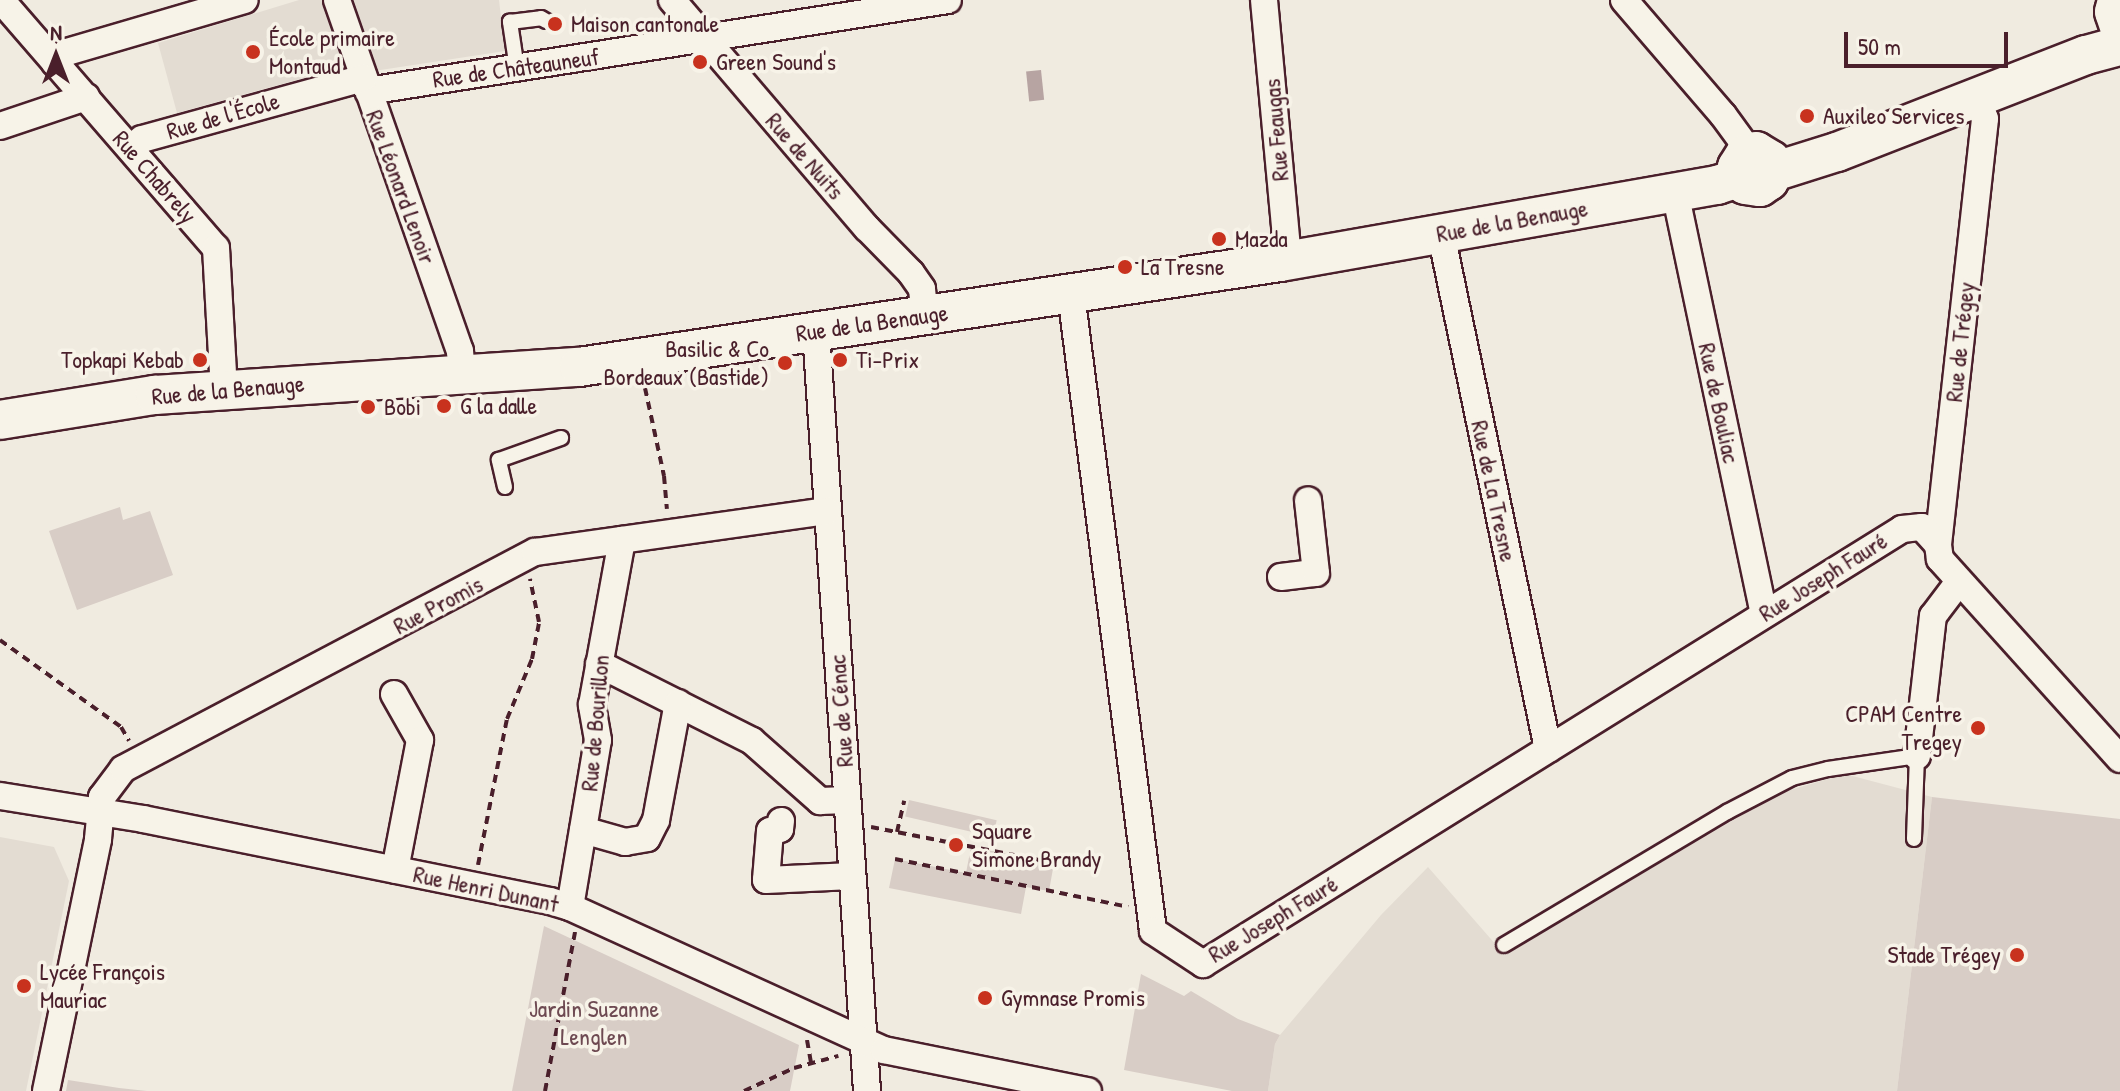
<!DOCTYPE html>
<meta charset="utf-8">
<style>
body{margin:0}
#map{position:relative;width:2120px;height:1091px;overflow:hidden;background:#f0ebe0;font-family:"Patrick Hand",sans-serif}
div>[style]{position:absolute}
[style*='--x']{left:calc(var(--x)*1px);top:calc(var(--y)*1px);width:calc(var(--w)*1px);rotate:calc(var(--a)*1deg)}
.built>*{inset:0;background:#e3dcd2}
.green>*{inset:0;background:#d8cdc6;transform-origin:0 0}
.water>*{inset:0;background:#b7a4a2;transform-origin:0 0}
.path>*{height:4px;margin-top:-2px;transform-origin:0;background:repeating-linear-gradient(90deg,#4a1f2b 0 8px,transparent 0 14px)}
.roads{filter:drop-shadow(2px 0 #4a1f2b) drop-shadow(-2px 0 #4a1f2b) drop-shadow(0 2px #4a1f2b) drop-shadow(0 -2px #4a1f2b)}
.lane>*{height:14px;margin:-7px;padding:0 7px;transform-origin:7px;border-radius:7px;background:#f7f3e8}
.street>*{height:26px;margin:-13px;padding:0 13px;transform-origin:13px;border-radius:13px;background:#f7f3e8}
.secondary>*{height:38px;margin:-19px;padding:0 19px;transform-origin:19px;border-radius:19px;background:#f7f3e8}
.dots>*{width:22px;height:22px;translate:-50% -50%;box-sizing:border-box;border:4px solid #f7f3e8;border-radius:50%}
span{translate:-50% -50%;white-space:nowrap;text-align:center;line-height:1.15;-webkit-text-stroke:7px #f7f3e8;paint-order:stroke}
.poi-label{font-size:24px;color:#4a1f2b}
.left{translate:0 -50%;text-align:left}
.right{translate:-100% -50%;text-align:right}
.street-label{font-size:24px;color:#4a1f2b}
.park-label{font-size:24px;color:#6e4a52}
.north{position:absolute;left:16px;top:16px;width:80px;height:80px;-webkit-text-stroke:6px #f7f3e8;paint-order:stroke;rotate:0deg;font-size:22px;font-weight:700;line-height:32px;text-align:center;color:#4a1f2b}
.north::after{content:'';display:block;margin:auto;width:28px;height:36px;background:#4a1f2b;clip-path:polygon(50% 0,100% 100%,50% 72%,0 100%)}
.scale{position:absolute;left:1844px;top:32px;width:164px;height:36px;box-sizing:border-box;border:4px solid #4a1f2b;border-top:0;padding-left:10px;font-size:24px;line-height:28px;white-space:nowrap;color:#4a1f2b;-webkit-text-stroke:6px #f7f3e8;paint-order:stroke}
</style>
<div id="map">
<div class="built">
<i style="clip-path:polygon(299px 0,327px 0,349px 62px,343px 67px,177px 113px,158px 43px)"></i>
<i style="clip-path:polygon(347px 0,499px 0,505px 51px,374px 71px)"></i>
<i style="clip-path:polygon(1845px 774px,1932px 797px,1897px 1091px,1268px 1091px,1275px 1044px,1280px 1035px,1381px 915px,1428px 867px,1504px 954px,1780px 793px)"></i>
<i style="clip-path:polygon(0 837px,54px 847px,69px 881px,26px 1091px,0 1091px)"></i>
</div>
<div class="green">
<i style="clip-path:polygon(120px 507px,123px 520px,150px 511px,173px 575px,77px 610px,49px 531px)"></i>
<i style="clip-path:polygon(1932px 797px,2120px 819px,2120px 1091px,1897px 1091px)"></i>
<i style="left:909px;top:800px;width:90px;height:17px;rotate:13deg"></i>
<i style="clip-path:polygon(971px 847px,1054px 863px,1049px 891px,1026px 887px,1021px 914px,889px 888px,895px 859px,966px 873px)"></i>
<i style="clip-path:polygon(544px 926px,799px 1045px,790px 1091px,512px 1091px)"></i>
<i style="clip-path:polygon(1141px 974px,1184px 996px,1191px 991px,1238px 1019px,1280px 1035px,1275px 1044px,1268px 1091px,1232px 1091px,1124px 1070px)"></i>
<i style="clip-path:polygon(68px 1080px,119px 1088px,147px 1091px,66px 1091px)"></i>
</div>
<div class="water">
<i style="left:1041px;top:70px;width:30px;height:15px;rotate:84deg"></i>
</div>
<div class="path">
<i style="--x:645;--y:388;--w:90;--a:77.8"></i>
<i style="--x:664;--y:476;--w:33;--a:85"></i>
<i style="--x:0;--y:640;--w:149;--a:35.7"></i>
<i style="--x:121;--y:727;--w:16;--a:60"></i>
<i style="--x:871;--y:827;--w:187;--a:11.1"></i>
<i style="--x:897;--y:832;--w:32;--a:-77"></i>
<i style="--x:895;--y:859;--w:238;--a:11.6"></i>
<i style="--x:478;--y:865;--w:149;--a:-78.8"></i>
<i style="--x:507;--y:719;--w:65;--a:-67.4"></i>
<i style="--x:532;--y:659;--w:38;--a:-79"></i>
<i style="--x:539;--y:622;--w:44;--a:-101.8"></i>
<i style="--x:807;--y:1040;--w:23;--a:80"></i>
<i style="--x:545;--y:1091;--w:162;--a:-79.3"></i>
<i style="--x:744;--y:1091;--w:55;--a:-24.7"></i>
<i style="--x:794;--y:1068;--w:46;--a:-15.3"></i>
</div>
<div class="roads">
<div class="lane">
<i style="--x:517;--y:69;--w:48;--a:-98.5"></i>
<i style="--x:510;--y:22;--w:31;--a:-7"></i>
<i style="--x:541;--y:18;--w:6;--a:31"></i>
<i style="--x:505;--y:487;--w:28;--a:-103"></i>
<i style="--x:499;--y:460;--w:66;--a:-19.5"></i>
<i style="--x:1504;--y:945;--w:260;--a:-30.8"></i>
<i style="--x:1727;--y:812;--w:73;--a:-27.6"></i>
<i style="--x:1792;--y:778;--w:37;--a:-14"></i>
<i style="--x:1828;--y:769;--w:90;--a:-8.3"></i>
<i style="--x:1917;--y:756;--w:83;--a:92.1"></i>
</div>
<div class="street">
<i style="--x:1;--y:0;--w:328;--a:49.1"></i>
<i style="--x:216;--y:248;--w:141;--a:86.8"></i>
<i style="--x:337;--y:0;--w:372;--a:70.7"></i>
<i style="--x:460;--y:351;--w:23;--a:85"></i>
<i style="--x:672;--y:0;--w:300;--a:49.5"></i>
<i style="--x:867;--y:228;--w:63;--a:45.6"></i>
<i style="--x:911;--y:273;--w:19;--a:55"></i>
<i style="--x:922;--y:289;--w:27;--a:84"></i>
<i style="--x:1264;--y:0;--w:261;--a:84.7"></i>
<i style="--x:1624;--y:0;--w:152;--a:49.3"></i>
<i style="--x:1723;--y:115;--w:46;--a:53.9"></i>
<i style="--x:55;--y:63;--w:16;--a:-43"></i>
<i style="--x:67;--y:52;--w:185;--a:-16.3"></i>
<i style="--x:368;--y:91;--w:587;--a:-8.92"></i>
<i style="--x:1977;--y:97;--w:23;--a:70"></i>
<i style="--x:1985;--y:119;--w:429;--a:96.3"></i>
<i style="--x:1938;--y:545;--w:14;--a:82"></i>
<i style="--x:1940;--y:559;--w:269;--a:48"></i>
<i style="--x:0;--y:126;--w:91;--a:-18.6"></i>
<i style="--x:132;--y:148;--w:13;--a:-42"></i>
<i style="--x:142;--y:139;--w:230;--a:-15.4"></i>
<i style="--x:1675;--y:192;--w:431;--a:78.1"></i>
<i style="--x:1441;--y:234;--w:526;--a:78.26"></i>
<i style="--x:1071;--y:294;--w:642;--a:82.66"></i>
<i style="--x:1153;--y:931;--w:60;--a:33.4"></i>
<i style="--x:1203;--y:964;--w:823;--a:-31.89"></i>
<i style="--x:1902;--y:529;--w:20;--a:-6"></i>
<i style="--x:1922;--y:527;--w:24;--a:48"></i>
<i style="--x:816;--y:331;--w:762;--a:86.16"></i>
<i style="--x:1281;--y:577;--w:35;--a:-7"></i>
<i style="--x:1316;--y:573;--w:73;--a:-96.3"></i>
<i style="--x:599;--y:664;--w:171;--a:26.7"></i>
<i style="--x:752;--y:741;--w:91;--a:41.4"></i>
<i style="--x:820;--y:801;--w:27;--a:-2"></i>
<i style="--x:394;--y:694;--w:53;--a:60.5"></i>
<i style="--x:420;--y:740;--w:132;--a:100.9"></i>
<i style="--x:1917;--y:756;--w:141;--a:-83.5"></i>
<i style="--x:1933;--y:616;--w:41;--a:-52.9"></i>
<i style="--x:0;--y:796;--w:145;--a:9.1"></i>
<i style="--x:143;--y:819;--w:415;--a:11.4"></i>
<i style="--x:550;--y:901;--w:21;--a:17"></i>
<i style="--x:570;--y:907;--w:345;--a:24.5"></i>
<i style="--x:884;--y:1050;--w:208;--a:11.4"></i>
<i style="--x:781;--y:821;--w:8;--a:97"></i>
<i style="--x:780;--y:829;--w:10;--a:169"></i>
<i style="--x:770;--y:831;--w:49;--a:94.7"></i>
<i style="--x:766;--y:880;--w:86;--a:-2.7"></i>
<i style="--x:583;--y:830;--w:44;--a:15.9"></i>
<i style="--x:625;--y:842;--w:22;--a:-10"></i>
<i style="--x:647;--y:838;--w:20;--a:-63"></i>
<i style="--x:656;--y:820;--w:119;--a:-79.4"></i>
<i style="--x:570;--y:907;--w:169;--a:-80.5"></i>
<i style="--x:598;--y:740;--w:36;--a:-100"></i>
<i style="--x:592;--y:705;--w:168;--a:-79.7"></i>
<i style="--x:46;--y:1091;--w:257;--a:-78.3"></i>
<i style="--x:98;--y:839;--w:42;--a:-84.6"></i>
<i style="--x:102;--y:797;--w:35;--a:-53"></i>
<i style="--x:123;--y:769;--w:466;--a:-27.8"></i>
<i style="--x:535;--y:552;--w:295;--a:-8"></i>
</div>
<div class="secondary">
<i style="--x:2117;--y:0;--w:12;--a:104"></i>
<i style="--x:2114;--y:12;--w:18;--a:71"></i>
<i style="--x:1773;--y:172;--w:12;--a:-99"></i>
<i style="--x:1771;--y:160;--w:17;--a:-149"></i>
<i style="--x:1756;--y:151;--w:11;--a:165"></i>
<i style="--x:1745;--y:154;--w:15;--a:122"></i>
<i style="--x:1737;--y:167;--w:11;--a:80"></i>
<i style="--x:1739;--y:178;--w:9;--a:49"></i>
<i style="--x:1745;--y:185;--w:15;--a:8"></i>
<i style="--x:1760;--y:187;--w:11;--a:-34"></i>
<i style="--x:1769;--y:181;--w:10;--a:-66"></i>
<i style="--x:1773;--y:172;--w:67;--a:-17.4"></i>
<i style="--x:1837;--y:152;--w:267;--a:-21.3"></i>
<i style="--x:2086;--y:55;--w:35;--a:-15"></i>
<i style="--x:0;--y:420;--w:157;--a:-9.2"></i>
<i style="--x:155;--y:395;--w:425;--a:-3.8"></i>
<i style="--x:579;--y:367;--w:709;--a:-8.52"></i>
<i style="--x:1280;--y:262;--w:444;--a:-10"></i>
<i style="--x:1717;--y:185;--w:23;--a:-18"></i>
</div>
</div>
<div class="dots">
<i style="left:555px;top:24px;background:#c8321e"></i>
<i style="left:253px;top:52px;background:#c8321e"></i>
<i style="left:700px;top:62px;background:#c8321e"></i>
<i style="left:1807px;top:116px;background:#c8321e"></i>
<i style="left:1219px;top:239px;background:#c8321e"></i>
<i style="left:1125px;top:267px;background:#c8321e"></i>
<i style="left:200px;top:360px;background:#c8321e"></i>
<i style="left:840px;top:360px;background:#c8321e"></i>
<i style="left:785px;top:363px;background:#c8321e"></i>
<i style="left:444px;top:406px;background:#c8321e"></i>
<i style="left:368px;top:407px;background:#c8321e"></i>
<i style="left:1978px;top:728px;background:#c8321e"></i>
<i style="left:956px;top:845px;background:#c8321e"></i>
<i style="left:2017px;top:955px;background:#c8321e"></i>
<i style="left:24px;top:986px;background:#c8321e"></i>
<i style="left:985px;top:998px;background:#c8321e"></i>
</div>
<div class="poi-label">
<span class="left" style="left:571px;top:24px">Maison cantonale</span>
<span class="left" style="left:269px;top:52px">École primaire<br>Montaud</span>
<span class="left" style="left:716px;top:62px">Green Sound's</span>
<span class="left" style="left:1823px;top:116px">Auxileo Services</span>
<span class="left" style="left:1235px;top:239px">Mazda</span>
<span class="left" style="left:1141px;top:267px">La Tresne</span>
<span class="right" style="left:769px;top:363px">Basilic &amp; Co<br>Bordeaux (Bastide)</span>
<span class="right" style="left:184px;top:360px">Topkapi Kebab</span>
<span class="left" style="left:856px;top:360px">Ti-Prix</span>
<span class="left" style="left:460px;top:406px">G la dalle</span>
<span class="left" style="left:384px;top:407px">Bobi</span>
<span class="right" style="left:1962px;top:728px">CPAM Centre<br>Tregey</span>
<span class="left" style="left:972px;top:845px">Square<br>Simone Brandy</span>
<span class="right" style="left:2001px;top:955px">Stade Trégey</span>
<span class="left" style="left:40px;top:986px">Lycée François<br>Mauriac</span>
<span class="left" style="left:1001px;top:998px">Gymnase Promis</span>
</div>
<div class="street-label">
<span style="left:516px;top:68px;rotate:-8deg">Rue de Châteauneuf</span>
<span style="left:223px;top:116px;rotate:-16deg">Rue de l'École</span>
<span style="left:1276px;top:130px;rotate:-95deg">Rue Feaugas</span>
<span style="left:805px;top:156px;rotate:49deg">Rue de Nuits</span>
<span style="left:155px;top:177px;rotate:49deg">Rue Chabrely</span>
<span style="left:401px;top:187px;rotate:70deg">Rue Léonard Lenoir</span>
<span style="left:1512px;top:221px;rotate:-10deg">Rue de la Benauge</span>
<span style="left:872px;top:323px;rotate:-8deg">Rue de la Benauge</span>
<span style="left:1960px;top:342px;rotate:-84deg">Rue de Trégey</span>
<span style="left:228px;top:390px;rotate:-5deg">Rue de la Benauge</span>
<span style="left:1719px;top:403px;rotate:78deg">Rue de Bouliac</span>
<span style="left:1494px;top:491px;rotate:78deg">Rue de La Tresne</span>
<span style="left:1823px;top:577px;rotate:-32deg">Rue Joseph Fauré</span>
<span style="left:438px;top:605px;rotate:-28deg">Rue Promis</span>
<span style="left:841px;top:711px;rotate:-94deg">Rue de Cénac</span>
<span style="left:595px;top:723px;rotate:-85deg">Rue de Bourillon</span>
<span style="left:486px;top:889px;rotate:12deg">Rue Henri Dunant</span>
<span style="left:1273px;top:919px;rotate:-31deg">Rue Joseph Fauré</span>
</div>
<div class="park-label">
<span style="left:594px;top:1023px">Jardin Suzanne<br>Lenglen</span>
</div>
<div class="north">N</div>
<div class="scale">50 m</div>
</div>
